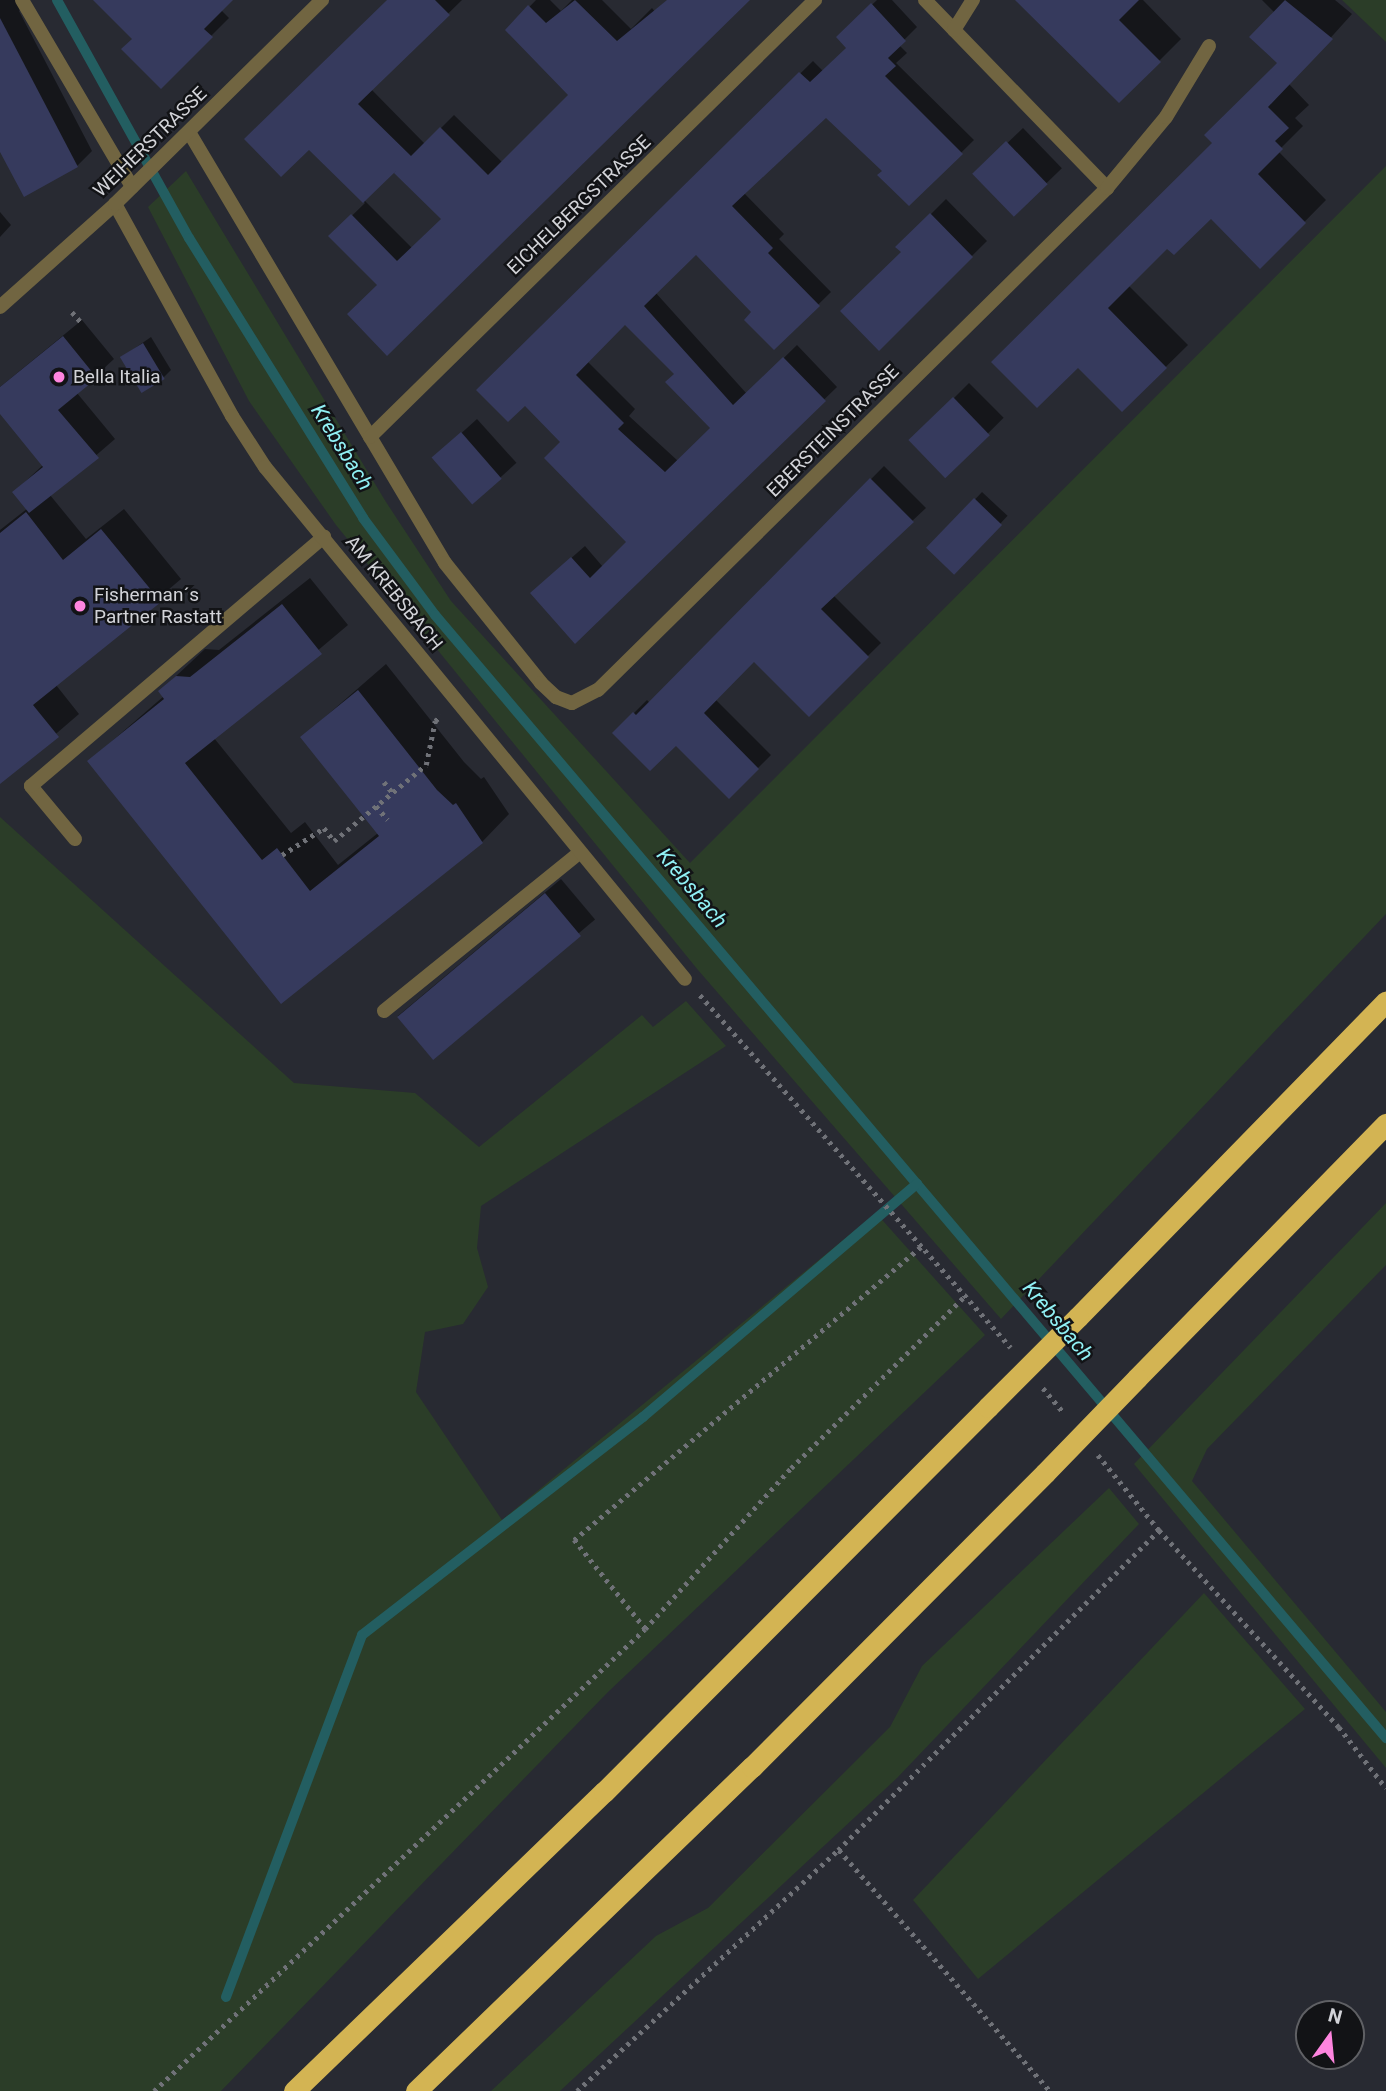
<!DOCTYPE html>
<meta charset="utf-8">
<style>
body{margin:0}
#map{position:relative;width:1386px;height:2091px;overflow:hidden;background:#282a32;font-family:Roboto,sans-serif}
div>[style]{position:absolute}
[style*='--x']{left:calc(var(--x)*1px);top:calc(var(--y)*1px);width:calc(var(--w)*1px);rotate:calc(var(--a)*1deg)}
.green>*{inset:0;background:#2b3d28}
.shadow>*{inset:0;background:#0007;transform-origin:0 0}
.stream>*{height:10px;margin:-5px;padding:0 5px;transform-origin:5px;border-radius:5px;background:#235e61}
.building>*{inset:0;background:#363a5d;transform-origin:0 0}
.path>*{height:4.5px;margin-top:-2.25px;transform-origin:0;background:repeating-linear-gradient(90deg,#707278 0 3.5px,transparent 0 8.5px)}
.lane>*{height:14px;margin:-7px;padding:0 7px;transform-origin:7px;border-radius:7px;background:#716541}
.street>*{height:14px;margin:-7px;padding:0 7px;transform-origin:7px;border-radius:7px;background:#716541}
.highway>*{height:21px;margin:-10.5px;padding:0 10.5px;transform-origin:10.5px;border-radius:10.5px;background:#d3b453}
.highway-bridge>*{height:21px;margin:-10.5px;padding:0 10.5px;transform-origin:10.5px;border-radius:10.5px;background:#d3b453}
.dots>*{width:19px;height:19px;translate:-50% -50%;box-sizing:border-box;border:4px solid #121316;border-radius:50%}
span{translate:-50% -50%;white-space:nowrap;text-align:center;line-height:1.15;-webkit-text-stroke:5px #121316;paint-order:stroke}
.street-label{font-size:19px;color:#d2d3d8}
.poi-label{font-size:19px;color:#d2d3d8}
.left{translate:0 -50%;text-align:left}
.water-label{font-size:21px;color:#91f1f5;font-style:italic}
.north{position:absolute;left:1295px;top:2000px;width:70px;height:70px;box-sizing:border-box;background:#121316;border:2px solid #5f6064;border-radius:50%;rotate:15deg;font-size:19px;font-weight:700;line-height:28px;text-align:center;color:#d2d3d8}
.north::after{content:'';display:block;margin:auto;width:24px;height:32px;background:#fe85df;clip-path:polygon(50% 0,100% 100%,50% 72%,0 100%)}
</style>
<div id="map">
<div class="green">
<i style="clip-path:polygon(1342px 0,1386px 0,1386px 42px)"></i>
<i style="clip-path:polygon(1386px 166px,1386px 914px,1001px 1319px,698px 970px,336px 525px,249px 401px,148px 207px,186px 171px,386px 502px,451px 601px,690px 863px)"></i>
<i style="clip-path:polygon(0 817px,294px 1083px,415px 1093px,479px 1147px,642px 1015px,653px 1027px,686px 1001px,726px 1046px,481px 1206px,477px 1248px,488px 1287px,463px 1324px,425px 1332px,416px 1392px,502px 1520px,876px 1213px,985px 1335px,608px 1692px,221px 2091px,0 2091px)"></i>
<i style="clip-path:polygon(1386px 1203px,1386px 1265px,1207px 1449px,1192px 1481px,1386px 1712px,1386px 1768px,1134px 1464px)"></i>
<i style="clip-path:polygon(1109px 1488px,1139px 1524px,897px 1778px,560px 2091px,491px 2091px,656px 1936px,708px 1908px,890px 1727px,922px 1666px)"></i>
<i style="clip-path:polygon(1204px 1593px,1305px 1709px,978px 1979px,913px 1900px)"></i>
</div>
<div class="shadow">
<i style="clip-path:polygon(0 0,18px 0,22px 7px,19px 11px,92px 151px,77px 166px,0 135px)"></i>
<i style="clip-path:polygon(99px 0,231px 0,221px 10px,229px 18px,161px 86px,134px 39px)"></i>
<i style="clip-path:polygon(evenodd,389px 0,462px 0,371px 89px,425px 144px,454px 115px,502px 162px,571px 95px,507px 30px,536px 0,550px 0,561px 11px,572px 0,602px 0,631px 29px,652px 8px,656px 13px,669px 0,749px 0,379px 285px,331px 236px,365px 203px,309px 148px,389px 0,400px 164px,443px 219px,412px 248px,364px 200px,400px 164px)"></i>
<i style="clip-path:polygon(evenodd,877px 0,892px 0,917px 27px,899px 45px,907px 53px,896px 63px,974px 140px,909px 204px,884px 171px,826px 115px,744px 193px,784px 234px,779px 239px,831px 292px,774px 348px,754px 312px,696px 252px,655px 292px,747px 394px,797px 345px,837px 387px,575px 641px,545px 581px,585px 546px,603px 567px,628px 542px,563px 442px,525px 403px,479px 390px,813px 61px,823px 71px,848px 48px,838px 37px,877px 0,625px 322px,676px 374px,713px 427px,678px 461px,629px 416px,635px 409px,587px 361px,625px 322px)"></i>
<i style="clip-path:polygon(1018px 0,1143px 0,1181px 39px,1119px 101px)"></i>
<i style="clip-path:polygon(1262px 0,1335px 0,1352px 14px,1289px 84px,1309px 105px,1295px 118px,1303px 126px,1278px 151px,1326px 200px,1260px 267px,1211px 216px,1167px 246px,1128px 285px,1188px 345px,1122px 410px,1078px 365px,1037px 406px,1214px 143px,1279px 63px,1275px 13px)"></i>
<i style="left:1023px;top:128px;width:56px;height:66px;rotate:46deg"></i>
<i style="clip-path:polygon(946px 199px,987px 241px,879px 348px,903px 252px,898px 247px)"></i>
<i style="clip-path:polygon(0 212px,11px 225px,0 237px)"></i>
<i style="clip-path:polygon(82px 320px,114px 359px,77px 393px,115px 439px,50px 495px,86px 539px,124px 509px,181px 579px,56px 685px,79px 714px,0 782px,0 530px,28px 508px,14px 492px,43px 465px,0 411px,0 387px)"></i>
<i style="clip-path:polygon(151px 337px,171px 370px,164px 377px,122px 357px)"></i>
<i style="left:969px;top:383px;width:49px;height:81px;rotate:45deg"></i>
<i style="left:477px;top:419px;width:59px;height:57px;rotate:48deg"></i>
<i style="clip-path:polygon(884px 466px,926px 508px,833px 595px,881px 643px,809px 714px,754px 660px,715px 699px,771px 755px,729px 797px,676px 743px,614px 733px,647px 700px,650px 703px)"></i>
<i style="left:982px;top:492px;width:35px;height:77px;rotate:43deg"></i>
<i style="clip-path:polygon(310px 578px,348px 625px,214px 738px,291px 833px,305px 822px,338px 865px,378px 833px,302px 737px,386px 664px,464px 762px,481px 779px,484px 777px,509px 814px,482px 842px,281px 1001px,89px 761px,164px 696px,160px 691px,205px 649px,219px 650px)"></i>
<i style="left:561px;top:879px;width:53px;height:213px;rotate:50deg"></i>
</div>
<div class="stream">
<i style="--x:57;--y:0;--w:272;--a:61"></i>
<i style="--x:189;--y:238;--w:330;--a:58.1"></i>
<i style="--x:363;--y:518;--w:121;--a:53.4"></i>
<i style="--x:435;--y:615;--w:1472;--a:49.74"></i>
<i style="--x:226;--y:1997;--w:387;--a:-69.4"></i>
<i style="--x:362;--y:1635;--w:356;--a:-37.8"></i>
<i style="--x:643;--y:1417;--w:360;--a:-40.4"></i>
</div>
<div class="building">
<i style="clip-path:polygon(93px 0,233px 0,204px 29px,213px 37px,161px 89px,121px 49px,132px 39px)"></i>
<i style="clip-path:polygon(387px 0,435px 0,450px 15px,358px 104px,411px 156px,440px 127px,488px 175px,568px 95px,505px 30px,528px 5px,546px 23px,575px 0,617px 41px,667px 0,750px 0,387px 356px,347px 314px,377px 285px,328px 236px,351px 214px,397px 261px,441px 219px,394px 173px,397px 170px,363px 203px,309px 150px,281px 177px,244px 139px)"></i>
<i style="clip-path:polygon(1015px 0,1139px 0,1119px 20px,1161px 62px,1119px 103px)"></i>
<i style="clip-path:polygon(1285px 0,1333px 39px,1268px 107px,1289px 128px,1275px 141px,1283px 149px,1258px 174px,1306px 223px,1260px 269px,1211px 219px,1174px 255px,1167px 249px,1108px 308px,1167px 368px,1122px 412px,1078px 368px,1037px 408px,991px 362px,1212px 143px,1204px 135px,1277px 63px,1249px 37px)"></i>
<i style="clip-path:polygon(evenodd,871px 3px,906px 41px,888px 58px,896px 66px,885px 76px,963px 154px,909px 206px,877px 175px,882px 171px,826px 118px,732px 206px,773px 248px,768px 253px,820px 306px,774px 350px,744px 320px,751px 312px,696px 255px,644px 306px,733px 405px,783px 357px,826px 401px,575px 644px,530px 593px,571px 557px,590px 578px,626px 542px,544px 458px,560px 442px,525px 406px,508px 422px,476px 390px,799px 72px,810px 82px,846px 48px,836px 37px,871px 3px,625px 325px,674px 374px,665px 382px,710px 428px,665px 472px,618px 429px,624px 423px,576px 375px,625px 325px)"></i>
<i style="clip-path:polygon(0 18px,78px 167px,24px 197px,0 152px)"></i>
<i style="left:1006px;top:141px;width:60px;height:47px;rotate:46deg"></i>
<i style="clip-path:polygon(930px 213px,973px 257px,879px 351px,840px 311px,901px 252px,895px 247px)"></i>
<i style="clip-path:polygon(63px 336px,97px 378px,58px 410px,99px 458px,29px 513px,12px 492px,43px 467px,0 414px,0 387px)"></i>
<i style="left:143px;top:343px;width:42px;height:27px;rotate:59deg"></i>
<i style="left:953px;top:397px;width:53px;height:62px;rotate:46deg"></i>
<i style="left:461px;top:432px;width:62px;height:39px;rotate:49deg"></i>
<i style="clip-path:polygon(870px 478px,914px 522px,821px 609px,869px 657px,809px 717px,754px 662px,704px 713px,759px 769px,729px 799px,676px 746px,650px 771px,612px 733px,633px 712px,636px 715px)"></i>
<i style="left:974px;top:498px;width:39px;height:69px;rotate:44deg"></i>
<i style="clip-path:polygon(26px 512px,63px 560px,101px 529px,161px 602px,33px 705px,59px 737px,0 784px,0 533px)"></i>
<i style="clip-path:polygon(282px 604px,322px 654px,185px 763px,262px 860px,277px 848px,310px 891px,379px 836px,300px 737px,358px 690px,437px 790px,453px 805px,456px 803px,483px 843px,281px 1004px,87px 761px,164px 699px,158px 691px,176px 676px,190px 677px)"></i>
<i style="left:545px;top:893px;width:56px;height:193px;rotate:50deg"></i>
</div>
<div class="path">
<i style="--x:72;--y:312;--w:15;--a:48"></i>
<i style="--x:384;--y:782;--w:14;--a:51"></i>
<i style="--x:376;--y:806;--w:18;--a:49"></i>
<i style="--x:282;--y:855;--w:50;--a:-32.7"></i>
<i style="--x:324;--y:828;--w:16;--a:52"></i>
<i style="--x:334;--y:841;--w:119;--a:-39.6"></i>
<i style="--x:426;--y:765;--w:45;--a:-78.4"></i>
<i style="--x:435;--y:721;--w:8;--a:-40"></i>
<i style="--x:700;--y:995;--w:470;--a:48.6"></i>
<i style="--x:1043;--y:1388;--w:33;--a:50"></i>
<i style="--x:1098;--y:1455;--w:97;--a:50.9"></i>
<i style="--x:1159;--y:1530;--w:267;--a:47.6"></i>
<i style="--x:1339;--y:1727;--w:77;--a:52.4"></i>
<i style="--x:645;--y:1629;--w:114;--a:-128.6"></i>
<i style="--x:574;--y:1540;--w:457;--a:-40.2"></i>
<i style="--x:839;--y:1850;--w:320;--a:48.8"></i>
<i style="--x:154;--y:2091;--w:674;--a:-43.26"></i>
<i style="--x:645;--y:1629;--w:217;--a:-47.8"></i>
<i style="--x:791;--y:1468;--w:247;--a:-44.7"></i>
<i style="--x:577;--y:2091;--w:355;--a:-42.7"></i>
<i style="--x:838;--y:1850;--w:453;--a:-44.9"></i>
</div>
<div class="lane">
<i style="--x:75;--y:839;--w:69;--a:-129.7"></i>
<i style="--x:31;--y:786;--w:385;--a:-40.4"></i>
<i style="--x:384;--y:1011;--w:252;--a:-39"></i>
</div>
<div class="street">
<i style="--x:22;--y:0;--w:217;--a:59.5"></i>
<i style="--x:925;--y:0;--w:262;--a:45.9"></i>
<i style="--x:954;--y:30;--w:36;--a:-58"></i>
<i style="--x:189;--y:132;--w:501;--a:59.29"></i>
<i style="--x:445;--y:563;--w:154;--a:51.3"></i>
<i style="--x:541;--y:683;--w:21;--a:43"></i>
<i style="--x:556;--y:697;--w:17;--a:21"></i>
<i style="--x:572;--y:703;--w:29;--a:-27"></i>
<i style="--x:598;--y:690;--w:715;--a:-44.6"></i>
<i style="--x:1107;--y:188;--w:92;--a:-50.3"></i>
<i style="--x:1166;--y:117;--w:83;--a:-58.8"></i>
<i style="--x:115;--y:204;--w:242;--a:61.1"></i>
<i style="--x:232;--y:416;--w:61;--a:57.1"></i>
<i style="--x:265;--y:467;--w:662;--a:50.64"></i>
<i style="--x:0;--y:307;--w:154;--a:-41.8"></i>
<i style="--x:115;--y:204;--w:291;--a:-44.6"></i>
<i style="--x:370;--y:437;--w:624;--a:-44.48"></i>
</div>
<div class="highway">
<i style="--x:1078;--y:1317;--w:441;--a:-45.7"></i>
<i style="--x:1137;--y:1378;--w:356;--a:-45.6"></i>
<i style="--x:294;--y:2091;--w:431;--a:-44"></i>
<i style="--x:604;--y:1792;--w:544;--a:-45.07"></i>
<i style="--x:416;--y:2091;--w:467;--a:-44"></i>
<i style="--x:752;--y:1767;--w:415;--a:-45.1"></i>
</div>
<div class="highway-bridge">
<i style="--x:988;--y:1407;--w:127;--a:-45"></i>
<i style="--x:1045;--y:1473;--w:132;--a:-45.9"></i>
</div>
<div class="dots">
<i style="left:59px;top:377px;background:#fe85df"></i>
<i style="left:80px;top:606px;background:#fe85df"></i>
</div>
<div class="street-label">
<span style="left:150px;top:142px;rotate:-44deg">WEIHERSTRASSE</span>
<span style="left:579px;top:205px;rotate:-44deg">EICHELBERGSTRASSE</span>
<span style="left:833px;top:431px;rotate:-45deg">EBERSTEINSTRASSE</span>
<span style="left:394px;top:593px;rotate:51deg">AM KREBSBACH</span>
</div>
<div class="poi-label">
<span class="left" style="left:73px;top:377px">Bella Italia</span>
<span class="left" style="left:94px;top:606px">Fisherman´s<br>Partner Rastatt</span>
</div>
<div class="water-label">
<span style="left:342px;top:447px;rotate:58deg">Krebsbach</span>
<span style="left:692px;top:888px;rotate:50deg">Krebsbach</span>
<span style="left:1058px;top:1321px;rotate:50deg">Krebsbach</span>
</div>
<div class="north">N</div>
</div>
